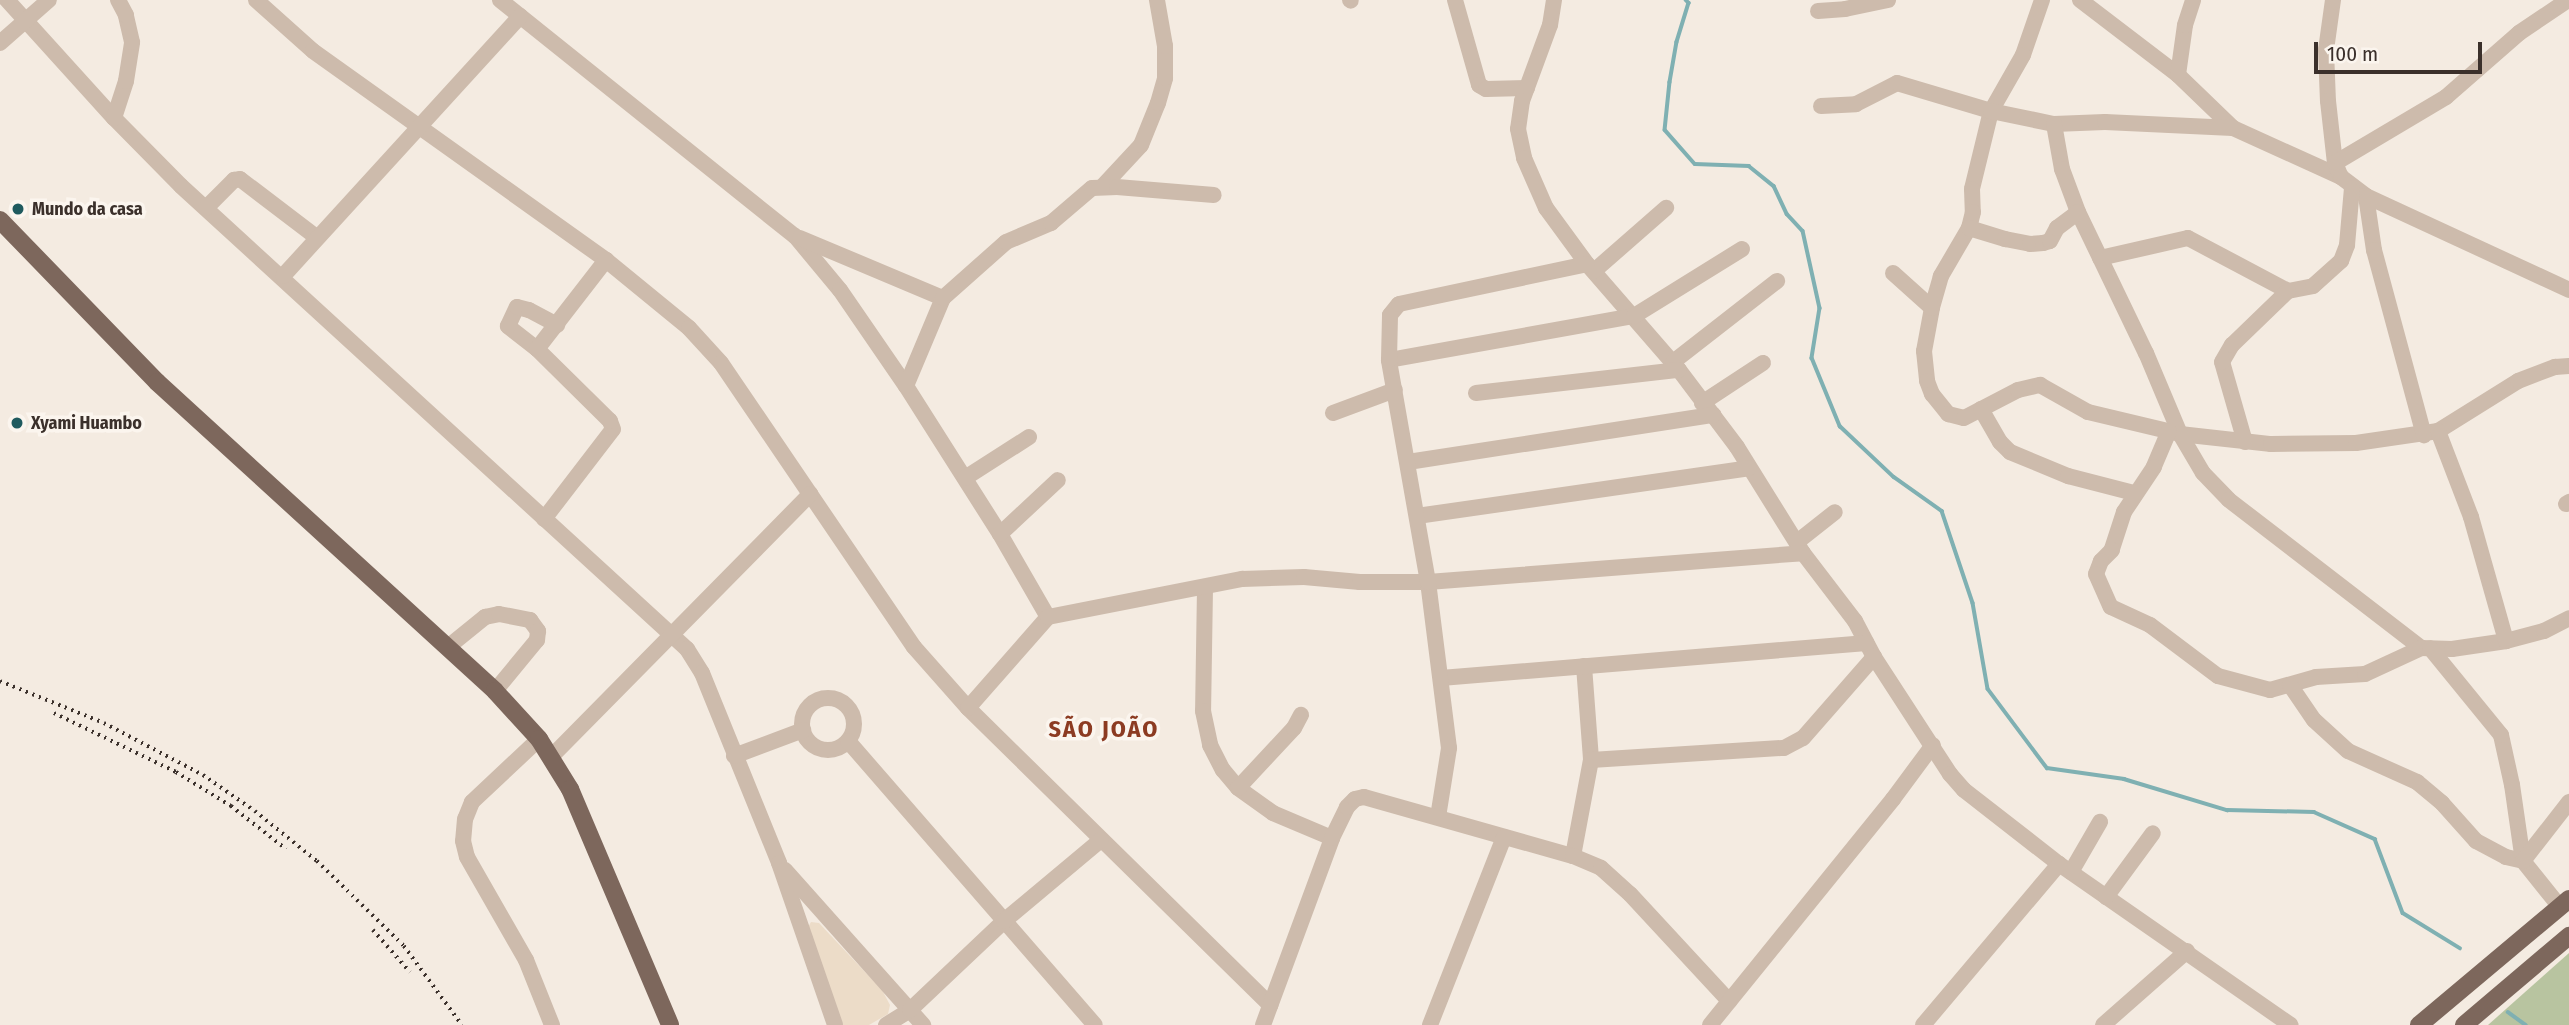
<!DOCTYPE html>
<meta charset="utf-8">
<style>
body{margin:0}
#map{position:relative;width:2569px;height:1025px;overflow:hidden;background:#f4ebe1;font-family:"Fira Sans Condensed",sans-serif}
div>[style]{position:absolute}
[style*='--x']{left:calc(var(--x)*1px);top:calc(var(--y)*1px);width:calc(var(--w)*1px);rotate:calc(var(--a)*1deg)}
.green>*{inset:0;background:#b8c4a0}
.plaza>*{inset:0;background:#ecdcc8}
.stream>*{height:3.5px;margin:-1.75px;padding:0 1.75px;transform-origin:1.75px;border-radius:1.75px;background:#7fb0b2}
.minor>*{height:16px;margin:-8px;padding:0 8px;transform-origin:8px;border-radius:8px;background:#cdbbac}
.minor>.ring{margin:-8px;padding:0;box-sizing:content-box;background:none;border:16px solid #cdbbac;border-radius:50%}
.major>*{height:18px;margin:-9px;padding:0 9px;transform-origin:9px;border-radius:9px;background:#7d675c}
.rail>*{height:3.5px;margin-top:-1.75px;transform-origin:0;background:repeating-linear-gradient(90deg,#3b302b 0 2px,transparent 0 7px)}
.dots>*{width:19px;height:19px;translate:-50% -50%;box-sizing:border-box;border:4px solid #fbf5ee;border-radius:50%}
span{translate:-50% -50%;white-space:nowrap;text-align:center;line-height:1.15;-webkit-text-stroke:7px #fbf5ee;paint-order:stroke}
.poi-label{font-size:18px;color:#3b302b;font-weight:700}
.left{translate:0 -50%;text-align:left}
.district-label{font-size:24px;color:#8c3b22;font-weight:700;letter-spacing:2px}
.scale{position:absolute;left:2314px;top:42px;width:168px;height:32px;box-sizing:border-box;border:4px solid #3b302b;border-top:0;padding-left:9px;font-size:21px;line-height:24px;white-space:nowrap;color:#3b302b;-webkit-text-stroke:5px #fbf5ee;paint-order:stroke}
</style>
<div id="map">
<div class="green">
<i style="clip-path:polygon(2569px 953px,2569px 1025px,2488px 1025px)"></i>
</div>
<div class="plaza">
<i style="clip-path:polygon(811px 922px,819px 923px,882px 990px,890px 1005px,888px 1014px,869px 1025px,843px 1025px,807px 929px)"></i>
</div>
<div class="stream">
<i style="--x:1686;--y:0;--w:4;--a:45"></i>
<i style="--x:1689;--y:3;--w:41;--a:107.1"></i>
<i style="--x:1677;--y:42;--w:41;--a:99.9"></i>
<i style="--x:1670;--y:82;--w:48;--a:95.9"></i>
<i style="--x:1665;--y:130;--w:45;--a:48.6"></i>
<i style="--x:1695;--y:164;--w:54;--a:2.1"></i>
<i style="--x:1749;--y:166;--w:32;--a:39"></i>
<i style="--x:1774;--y:186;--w:31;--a:65"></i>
<i style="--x:1787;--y:214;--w:23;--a:47"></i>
<i style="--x:1803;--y:231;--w:79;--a:77.6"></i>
<i style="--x:1820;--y:308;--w:51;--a:99.1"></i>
<i style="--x:1812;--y:358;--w:74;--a:67.6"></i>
<i style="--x:1840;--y:426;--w:74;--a:43.4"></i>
<i style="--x:1894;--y:477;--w:59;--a:35.3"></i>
<i style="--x:1942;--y:511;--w:97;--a:71.4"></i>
<i style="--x:1973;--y:603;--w:87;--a:80.1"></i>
<i style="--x:1988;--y:689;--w:99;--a:53.2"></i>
<i style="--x:2047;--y:768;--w:78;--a:8.1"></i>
<i style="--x:2124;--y:779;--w:108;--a:16.8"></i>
<i style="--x:2227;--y:810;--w:87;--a:1.3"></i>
<i style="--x:2314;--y:812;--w:67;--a:23.9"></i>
<i style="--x:2375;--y:839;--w:79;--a:69.3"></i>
<i style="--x:2403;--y:913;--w:67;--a:31.6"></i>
<i style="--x:2508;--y:1012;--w:22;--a:36"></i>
</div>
<div class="minor">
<i style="--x:7;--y:0;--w:159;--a:47.8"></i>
<i style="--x:114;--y:118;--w:95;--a:45.4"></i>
<i style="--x:181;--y:186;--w:686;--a:42.46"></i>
<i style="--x:687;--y:649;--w:28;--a:58"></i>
<i style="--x:702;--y:673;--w:205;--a:67.9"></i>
<i style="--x:779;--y:863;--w:171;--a:70.9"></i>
<i style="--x:256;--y:0;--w:76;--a:41.8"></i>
<i style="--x:313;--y:51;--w:360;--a:35.5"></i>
<i style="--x:606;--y:260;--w:107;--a:39.3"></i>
<i style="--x:689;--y:328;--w:47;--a:47.6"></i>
<i style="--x:721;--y:363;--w:343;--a:55.8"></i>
<i style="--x:914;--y:647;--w:81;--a:48.5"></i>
<i style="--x:968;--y:708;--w:424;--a:44.5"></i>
<i style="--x:500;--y:0;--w:378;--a:38.7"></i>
<i style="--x:795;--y:236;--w:70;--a:50.2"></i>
<i style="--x:840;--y:290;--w:116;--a:55.5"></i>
<i style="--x:906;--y:386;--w:175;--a:57.6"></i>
<i style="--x:1000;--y:534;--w:96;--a:60"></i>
<i style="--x:1350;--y:0;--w:1;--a:45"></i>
<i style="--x:1455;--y:0;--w:88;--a:74.2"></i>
<i style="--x:1479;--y:85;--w:8;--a:30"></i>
<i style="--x:1486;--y:89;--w:41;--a:-1.4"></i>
<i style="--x:1554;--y:0;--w:25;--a:99"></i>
<i style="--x:1550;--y:25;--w:81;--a:110.2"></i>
<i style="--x:1522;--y:101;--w:28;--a:98"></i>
<i style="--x:1518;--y:129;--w:30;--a:78"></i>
<i style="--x:1524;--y:158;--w:55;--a:66.3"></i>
<i style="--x:1546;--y:208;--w:69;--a:53.8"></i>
<i style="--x:1587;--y:264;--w:140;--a:49"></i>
<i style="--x:1679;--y:370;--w:96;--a:53"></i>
<i style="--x:1737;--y:447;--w:125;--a:58.1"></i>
<i style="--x:1803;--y:553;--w:86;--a:52.6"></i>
<i style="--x:1855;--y:621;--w:41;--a:62.2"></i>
<i style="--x:1874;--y:657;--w:140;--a:57"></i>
<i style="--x:1950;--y:774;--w:21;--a:49"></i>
<i style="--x:1964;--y:790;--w:120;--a:37.9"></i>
<i style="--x:2059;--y:864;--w:282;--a:34.8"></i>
<i style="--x:2042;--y:0;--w:58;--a:109.1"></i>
<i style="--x:2023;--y:55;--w:64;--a:119.7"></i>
<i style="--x:1991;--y:111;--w:80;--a:103.7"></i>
<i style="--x:1972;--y:189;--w:23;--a:88"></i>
<i style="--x:1973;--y:212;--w:16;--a:104"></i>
<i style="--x:1969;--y:228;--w:56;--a:120.3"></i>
<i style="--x:1941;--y:276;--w:33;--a:106"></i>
<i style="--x:1932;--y:308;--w:44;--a:100.5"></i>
<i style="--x:1924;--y:351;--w:30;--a:84"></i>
<i style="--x:1927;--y:381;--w:14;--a:69"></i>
<i style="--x:1932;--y:394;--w:26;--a:51"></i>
<i style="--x:1948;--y:414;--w:16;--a:14"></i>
<i style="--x:1964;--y:418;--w:61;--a:-27.4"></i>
<i style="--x:2018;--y:390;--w:23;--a:-13"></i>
<i style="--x:2040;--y:385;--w:55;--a:29.4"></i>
<i style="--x:2088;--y:412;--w:95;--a:13.4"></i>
<i style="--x:2180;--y:434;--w:92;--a:6.3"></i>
<i style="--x:2271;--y:444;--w:85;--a:-0.7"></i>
<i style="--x:2356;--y:443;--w:83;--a:-8.3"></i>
<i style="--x:2438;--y:431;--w:94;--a:-32"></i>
<i style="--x:2518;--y:381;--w:40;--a:-21"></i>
<i style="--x:2555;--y:367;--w:14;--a:-4"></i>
<i style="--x:2080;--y:0;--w:123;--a:37.4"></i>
<i style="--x:2178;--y:75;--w:76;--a:43.9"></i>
<i style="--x:2233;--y:128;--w:119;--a:24.4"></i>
<i style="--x:2333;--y:0;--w:50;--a:98"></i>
<i style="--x:2326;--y:50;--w:51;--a:87.8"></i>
<i style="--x:2328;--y:101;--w:62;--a:83.6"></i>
<i style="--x:2335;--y:163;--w:15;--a:67"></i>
<i style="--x:2341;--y:177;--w:31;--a:37"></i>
<i style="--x:2366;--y:196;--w:224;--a:24.8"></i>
<i style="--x:1818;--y:11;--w:27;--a:-4"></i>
<i style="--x:1845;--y:9;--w:44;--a:-11.8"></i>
<i style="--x:0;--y:43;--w:65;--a:-41.3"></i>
<i style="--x:2178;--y:75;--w:50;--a:-82"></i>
<i style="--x:2185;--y:25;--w:26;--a:-72"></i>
<i style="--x:1821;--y:106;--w:35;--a:-3"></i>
<i style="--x:1856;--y:104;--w:46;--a:-27.1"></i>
<i style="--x:1897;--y:83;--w:98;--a:16.6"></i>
<i style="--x:1991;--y:111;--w:64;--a:11.7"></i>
<i style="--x:2054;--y:124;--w:51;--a:-2.2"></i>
<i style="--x:2105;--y:122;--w:128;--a:2.7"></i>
<i style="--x:114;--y:118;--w:39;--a:-72"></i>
<i style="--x:126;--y:81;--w:39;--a:-81"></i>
<i style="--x:132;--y:42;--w:28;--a:-103"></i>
<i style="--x:126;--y:15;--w:17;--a:-118"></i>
<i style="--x:2054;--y:124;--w:46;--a:79.9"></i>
<i style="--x:2062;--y:169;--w:46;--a:69.6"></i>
<i style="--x:2078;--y:212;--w:157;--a:64.3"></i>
<i style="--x:2146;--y:353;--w:88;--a:67.2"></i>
<i style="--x:2180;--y:434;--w:45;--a:59.5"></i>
<i style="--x:2203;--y:473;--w:37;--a:46"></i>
<i style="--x:2229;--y:500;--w:242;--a:37.6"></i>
<i style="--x:2421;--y:648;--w:31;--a:2"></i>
<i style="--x:2452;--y:649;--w:55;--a:-8.4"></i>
<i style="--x:2506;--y:641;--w:39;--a:-15"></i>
<i style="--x:2544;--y:631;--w:28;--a:-27"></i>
<i style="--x:2335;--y:163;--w:129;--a:-30.7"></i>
<i style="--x:2446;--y:97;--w:97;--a:-41.2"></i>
<i style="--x:2519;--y:33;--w:59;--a:-34"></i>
<i style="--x:1102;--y:187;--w:57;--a:-47.1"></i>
<i style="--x:1141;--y:145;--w:45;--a:-68"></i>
<i style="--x:1158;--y:103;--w:26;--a:-74"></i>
<i style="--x:1165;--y:78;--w:32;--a:-90"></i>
<i style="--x:1165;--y:46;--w:47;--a:-99.9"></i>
<i style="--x:2366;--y:196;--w:55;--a:81.6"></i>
<i style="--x:2374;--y:250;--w:192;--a:74.9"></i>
<i style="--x:206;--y:208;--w:40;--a:-45"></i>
<i style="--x:234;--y:180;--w:6;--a:-9"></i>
<i style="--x:240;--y:179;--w:96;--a:37.3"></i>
<i style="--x:1969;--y:228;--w:38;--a:17"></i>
<i style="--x:2005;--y:239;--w:25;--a:11"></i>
<i style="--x:2030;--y:244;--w:13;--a:-4"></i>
<i style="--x:2043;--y:243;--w:7;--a:-16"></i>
<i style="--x:2050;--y:241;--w:15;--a:-62"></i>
<i style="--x:2057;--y:228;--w:26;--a:-37"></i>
<i style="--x:800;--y:238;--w:155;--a:22.8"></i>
<i style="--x:2100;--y:258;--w:90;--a:-12.8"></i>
<i style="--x:2188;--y:238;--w:113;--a:27.9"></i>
<i style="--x:2288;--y:291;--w:25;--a:-11"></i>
<i style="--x:2313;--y:286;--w:38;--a:-42"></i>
<i style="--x:2341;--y:261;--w:17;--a:-69"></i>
<i style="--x:2347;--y:245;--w:57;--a:-85"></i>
<i style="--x:1594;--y:271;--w:96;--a:-41.2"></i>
<i style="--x:1893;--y:273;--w:52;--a:41.9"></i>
<i style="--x:283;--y:276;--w:352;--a:-47.6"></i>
<i style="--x:537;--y:349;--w:37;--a:-142"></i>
<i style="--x:508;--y:326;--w:21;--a:-65"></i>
<i style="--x:517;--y:307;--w:12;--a:14"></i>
<i style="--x:529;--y:310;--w:32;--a:28"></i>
<i style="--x:1389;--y:360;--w:249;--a:-10.2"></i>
<i style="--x:1634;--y:316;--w:127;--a:-31.8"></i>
<i style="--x:1673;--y:362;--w:132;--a:-37.9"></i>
<i style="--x:906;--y:386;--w:95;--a:-67.2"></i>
<i style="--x:943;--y:298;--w:84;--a:-41.6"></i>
<i style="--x:1006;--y:242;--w:49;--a:-22.9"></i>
<i style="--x:1051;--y:223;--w:54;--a:-40.5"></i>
<i style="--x:1092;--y:188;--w:25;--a:-2"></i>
<i style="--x:1117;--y:187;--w:97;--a:4.7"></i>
<i style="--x:1476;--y:393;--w:204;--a:-6.5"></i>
<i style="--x:1702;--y:403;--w:73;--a:-33.3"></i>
<i style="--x:1981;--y:409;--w:38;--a:60"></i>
<i style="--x:2000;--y:442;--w:14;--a:45"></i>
<i style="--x:2010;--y:452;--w:63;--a:22.5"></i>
<i style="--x:2068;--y:476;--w:68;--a:14.4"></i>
<i style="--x:1333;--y:413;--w:66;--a:-20.4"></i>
<i style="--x:2169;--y:431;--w:39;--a:113"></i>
<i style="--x:2154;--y:467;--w:54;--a:123.7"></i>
<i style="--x:2124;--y:512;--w:40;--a:108"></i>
<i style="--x:2112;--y:550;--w:16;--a:135"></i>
<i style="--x:2101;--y:561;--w:14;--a:111"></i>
<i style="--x:2096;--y:574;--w:36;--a:66"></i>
<i style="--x:2111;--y:607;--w:43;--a:24.8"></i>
<i style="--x:2150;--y:625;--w:85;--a:36.9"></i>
<i style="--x:2218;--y:676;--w:54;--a:15.1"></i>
<i style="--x:2270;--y:690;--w:48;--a:-15.8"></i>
<i style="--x:2316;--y:677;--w:49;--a:-3.5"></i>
<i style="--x:2365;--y:674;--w:62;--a:-24.9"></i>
<i style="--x:2438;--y:431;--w:92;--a:69"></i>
<i style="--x:2471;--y:517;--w:129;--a:74.2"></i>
<i style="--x:2245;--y:442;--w:83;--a:-106"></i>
<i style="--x:2222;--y:362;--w:20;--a:-60"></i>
<i style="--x:2232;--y:345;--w:78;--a:-44"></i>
<i style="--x:1408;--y:462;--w:309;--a:-8.8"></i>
<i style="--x:965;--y:478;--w:76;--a:-32.6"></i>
<i style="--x:2566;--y:504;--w:4;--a:-34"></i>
<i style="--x:1417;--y:516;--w:335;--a:-8.2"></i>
<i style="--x:544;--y:519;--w:113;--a:-52.5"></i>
<i style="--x:613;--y:429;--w:9;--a:-111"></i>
<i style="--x:610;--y:421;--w:103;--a:-135.4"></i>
<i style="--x:537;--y:349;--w:113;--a:-52.2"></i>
<i style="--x:1000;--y:534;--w:79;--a:-43"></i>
<i style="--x:1797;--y:542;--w:48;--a:-38.3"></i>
<i style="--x:1205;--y:588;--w:123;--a:90.9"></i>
<i style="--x:1203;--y:711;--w:35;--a:78"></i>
<i style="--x:1210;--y:745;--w:28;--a:63"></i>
<i style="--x:1223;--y:770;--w:23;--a:50"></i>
<i style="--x:1238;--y:788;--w:43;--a:35.5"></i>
<i style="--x:1273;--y:813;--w:64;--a:23"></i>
<i style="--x:448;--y:647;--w:48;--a:-39"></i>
<i style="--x:485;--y:617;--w:14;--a:-12"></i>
<i style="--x:499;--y:614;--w:32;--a:11"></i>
<i style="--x:530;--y:620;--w:14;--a:54"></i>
<i style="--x:538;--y:631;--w:9;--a:96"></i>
<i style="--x:537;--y:640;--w:66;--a:129.5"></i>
<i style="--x:1584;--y:666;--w:94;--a:85.7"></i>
<i style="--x:1441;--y:678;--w:427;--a:-4.7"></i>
<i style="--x:2290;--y:685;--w:42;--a:55.6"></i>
<i style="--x:2314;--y:720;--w:46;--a:42.4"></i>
<i style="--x:2348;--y:751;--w:76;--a:24.2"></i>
<i style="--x:2417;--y:782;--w:33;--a:40"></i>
<i style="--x:2442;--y:803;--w:51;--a:48.2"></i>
<i style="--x:2476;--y:841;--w:34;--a:28"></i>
<i style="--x:2506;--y:857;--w:17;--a:13"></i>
<i style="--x:2523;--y:861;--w:77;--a:-98.2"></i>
<i style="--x:2512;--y:785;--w:51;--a:-102.4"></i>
<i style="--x:2501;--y:735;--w:112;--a:-129.2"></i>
<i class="ring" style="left:802px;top:698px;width:36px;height:36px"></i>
<i style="--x:968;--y:708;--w:121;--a:-48.7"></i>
<i style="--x:1048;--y:617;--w:198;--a:-11.1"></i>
<i style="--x:1242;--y:579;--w:62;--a:-1.8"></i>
<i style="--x:1304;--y:577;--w:56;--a:5.1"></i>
<i style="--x:1360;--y:582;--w:68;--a:0"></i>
<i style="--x:1428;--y:582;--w:376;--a:-4.4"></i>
<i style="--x:539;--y:739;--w:92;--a:136.8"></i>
<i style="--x:472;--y:802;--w:18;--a:112"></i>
<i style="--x:465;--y:819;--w:22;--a:95"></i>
<i style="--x:463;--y:841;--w:16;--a:76"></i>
<i style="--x:467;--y:857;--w:119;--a:60.2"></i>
<i style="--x:526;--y:960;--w:70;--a:68.2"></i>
<i style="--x:848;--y:741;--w:376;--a:49"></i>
<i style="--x:552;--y:756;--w:368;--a:-45.4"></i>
<i style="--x:734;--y:756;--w:74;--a:-20.6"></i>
<i style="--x:1238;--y:788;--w:82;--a:-47"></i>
<i style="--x:1294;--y:728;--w:15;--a:-62"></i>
<i style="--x:1438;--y:817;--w:70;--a:-80.9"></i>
<i style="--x:1449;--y:748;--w:167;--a:-97.2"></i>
<i style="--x:1428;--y:582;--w:225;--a:-100"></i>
<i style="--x:1389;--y:360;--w:45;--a:-88.7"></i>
<i style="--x:1390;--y:315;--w:14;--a:-51"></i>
<i style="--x:1399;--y:304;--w:192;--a:-12"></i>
<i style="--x:1573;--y:856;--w:98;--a:-79.4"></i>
<i style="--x:1591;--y:760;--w:193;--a:-3.6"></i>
<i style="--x:1784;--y:748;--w:21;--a:-28"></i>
<i style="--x:1803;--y:738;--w:108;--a:-48.8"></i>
<i style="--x:785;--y:870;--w:208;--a:48.3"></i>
<i style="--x:2071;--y:872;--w:58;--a:-59.9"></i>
<i style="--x:2106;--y:897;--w:79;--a:-53.7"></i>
<i style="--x:2560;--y:907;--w:59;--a:-128.8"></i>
<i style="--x:2523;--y:861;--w:75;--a:-52.1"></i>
<i style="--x:886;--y:1025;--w:28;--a:-32"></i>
<i style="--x:910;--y:1010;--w:129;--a:-43.4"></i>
<i style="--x:1004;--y:921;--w:126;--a:-39.9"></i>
<i style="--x:1263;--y:1025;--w:199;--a:-69.7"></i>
<i style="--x:1332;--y:838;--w:34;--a:-64"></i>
<i style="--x:1347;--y:807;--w:11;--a:-45"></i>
<i style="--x:1355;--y:799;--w:9;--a:-13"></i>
<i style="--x:1364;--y:797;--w:217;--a:15.8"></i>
<i style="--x:1573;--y:856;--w:30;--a:23"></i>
<i style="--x:1601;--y:868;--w:39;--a:42"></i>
<i style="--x:1630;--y:894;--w:146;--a:47.2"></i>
<i style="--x:1430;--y:1025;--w:202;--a:-68.5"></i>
<i style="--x:1710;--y:1025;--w:291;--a:-51"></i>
<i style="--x:1893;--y:799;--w:67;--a:-53.5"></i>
<i style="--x:1923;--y:1025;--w:211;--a:-49.8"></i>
<i style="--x:2103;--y:1025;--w:112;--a:-41.4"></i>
</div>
<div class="major">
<i style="--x:0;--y:220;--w:226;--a:45.9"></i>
<i style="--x:157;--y:382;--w:458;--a:42.4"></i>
<i style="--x:495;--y:691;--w:65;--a:47.5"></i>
<i style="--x:539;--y:739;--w:59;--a:58.2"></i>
<i style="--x:570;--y:789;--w:256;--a:67"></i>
<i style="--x:2419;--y:1025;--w:196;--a:-40"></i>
<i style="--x:2464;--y:1025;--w:138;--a:-40.3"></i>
</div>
<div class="rail">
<i style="--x:0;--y:681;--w:112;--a:22"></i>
<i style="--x:104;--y:723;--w:112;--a:27.7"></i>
<i style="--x:203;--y:775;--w:63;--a:34.7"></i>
<i style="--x:255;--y:811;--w:80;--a:38.9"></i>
<i style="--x:317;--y:861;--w:122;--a:44.3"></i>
<i style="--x:404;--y:946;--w:98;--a:53.7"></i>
<i style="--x:54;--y:713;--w:136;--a:25.8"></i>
<i style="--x:176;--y:772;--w:65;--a:31.7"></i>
<i style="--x:231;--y:806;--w:70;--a:38"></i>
<i style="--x:373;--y:930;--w:56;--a:48.6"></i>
</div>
<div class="dots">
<i style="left:18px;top:209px;background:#1f5a5e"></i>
<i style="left:17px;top:423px;background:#1f5a5e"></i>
</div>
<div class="poi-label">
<span class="left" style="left:32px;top:209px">Mundo da casa</span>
<span class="left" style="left:31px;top:423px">Xyami Huambo</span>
</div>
<div class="district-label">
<span style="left:1104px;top:730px">SÃO JOÃO</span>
</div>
<div class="scale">100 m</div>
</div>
